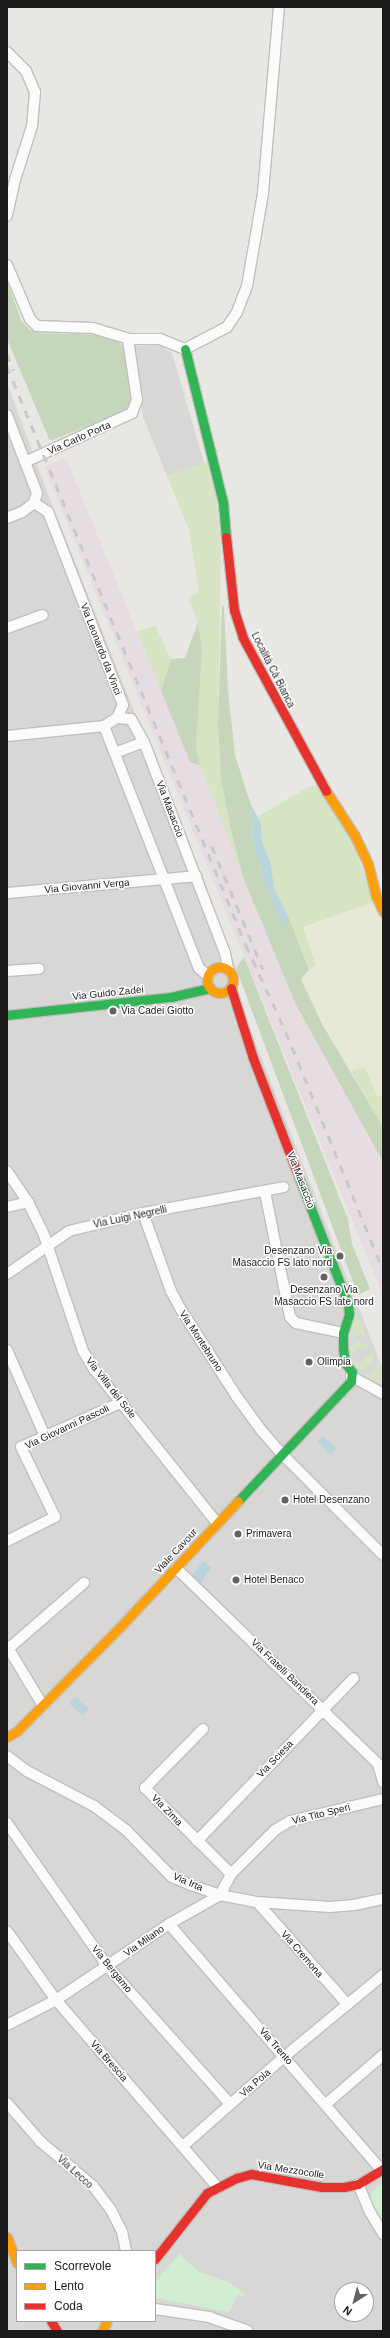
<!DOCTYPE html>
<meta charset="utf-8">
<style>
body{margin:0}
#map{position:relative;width:390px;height:2338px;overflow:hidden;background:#e9e7e4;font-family:Arial,sans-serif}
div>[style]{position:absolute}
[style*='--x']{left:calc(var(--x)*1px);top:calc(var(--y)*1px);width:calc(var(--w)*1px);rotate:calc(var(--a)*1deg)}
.residential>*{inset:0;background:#d8d7d5}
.industrial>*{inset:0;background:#e6dde2}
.farmland>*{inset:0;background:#e8e8d7}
.grass>*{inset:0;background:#d6e4c4}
.forest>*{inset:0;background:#c5d6bb}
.park>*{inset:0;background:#d2eed2}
.water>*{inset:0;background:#b9d4da;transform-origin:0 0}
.roads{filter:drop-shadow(1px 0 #c0bfbe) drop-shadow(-1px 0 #c0bfbe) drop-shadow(0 1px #c0bfbe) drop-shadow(0 -1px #c0bfbe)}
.street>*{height:10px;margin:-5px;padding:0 5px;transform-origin:5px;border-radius:5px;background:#fcfbfb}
.fast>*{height:9px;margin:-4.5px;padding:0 4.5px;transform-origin:4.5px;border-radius:4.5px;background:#30b455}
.slow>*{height:9px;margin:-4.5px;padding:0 4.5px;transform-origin:4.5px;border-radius:4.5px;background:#ff9f0a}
.slow>.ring{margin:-4.5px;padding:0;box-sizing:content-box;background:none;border:9px solid #ff9f0a;border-radius:50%}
.jam>*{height:9px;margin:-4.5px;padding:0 4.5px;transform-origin:4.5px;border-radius:4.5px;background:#e5322d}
.rail>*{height:2.5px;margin-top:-1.25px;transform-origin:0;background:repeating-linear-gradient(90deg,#c9c8c8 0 8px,transparent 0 16px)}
.dots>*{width:11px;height:11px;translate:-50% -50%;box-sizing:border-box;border:2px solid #fff;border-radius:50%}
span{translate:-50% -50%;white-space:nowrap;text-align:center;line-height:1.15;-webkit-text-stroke:3px #fff;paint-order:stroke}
.street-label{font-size:10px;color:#1b1b1b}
.poi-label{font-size:10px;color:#1b1b1b}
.left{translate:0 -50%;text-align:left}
.right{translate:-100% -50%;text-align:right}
.frame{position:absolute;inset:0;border:8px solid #1b1b1b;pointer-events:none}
.legend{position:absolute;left:16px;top:2250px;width:140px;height:72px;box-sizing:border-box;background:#fff;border:1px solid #a4a4a4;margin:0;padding:5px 7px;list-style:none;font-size:12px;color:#1b1b1b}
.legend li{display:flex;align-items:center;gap:8px;height:20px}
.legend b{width:20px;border:1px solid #a4a4a4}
.north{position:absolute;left:334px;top:2282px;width:40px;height:40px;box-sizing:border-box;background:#fff;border:1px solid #a4a4a4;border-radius:50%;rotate:216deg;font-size:11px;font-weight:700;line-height:16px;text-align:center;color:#1b1b1b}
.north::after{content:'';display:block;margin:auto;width:14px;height:18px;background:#636261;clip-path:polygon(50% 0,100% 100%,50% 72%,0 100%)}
</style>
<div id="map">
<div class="residential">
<i style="clip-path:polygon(158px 345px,172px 353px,204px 463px,167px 476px,143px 417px,133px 346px)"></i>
<i style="clip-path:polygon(evenodd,7px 383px,48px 494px,236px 968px,238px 997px,383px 1370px,383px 2331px,7px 2331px,7px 383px,17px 2251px,155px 2251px,155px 2321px,17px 2321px,17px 2251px,7px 383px,342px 2290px,366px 2290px,366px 2314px,342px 2314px,342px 2290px)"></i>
</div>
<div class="industrial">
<i style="clip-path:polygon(66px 458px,190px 761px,200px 765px,296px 1005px,383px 1162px,383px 1296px,44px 467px)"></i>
</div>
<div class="farmland">
<i style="clip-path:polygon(375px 902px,383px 916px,383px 1096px,378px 1097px,365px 1067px,351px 1071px,322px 1025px,301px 979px,315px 965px,303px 927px)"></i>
</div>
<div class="grass">
<i style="clip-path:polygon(207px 462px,217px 502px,221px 550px,218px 723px,221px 778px,230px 826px,243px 877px,200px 765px,196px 747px,202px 650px,198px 622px,188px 598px,199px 592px,189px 530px,167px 476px)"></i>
<i style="clip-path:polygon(155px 625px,171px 659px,161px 691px,137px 632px)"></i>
<i style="clip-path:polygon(310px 786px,319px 787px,348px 830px,375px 902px,303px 927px,316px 965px,309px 970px,289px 918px,274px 888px,271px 864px,262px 842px,261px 823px,257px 817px)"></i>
<i style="clip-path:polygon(365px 1067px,378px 1097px,383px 1096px,383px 1127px,351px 1071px)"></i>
<i style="clip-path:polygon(354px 1313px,357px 1315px,366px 1336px,359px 1335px,349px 1337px)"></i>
<i style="clip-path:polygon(359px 1341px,370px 1346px,365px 1350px,356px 1348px,352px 1356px,348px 1358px,347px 1348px)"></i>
<i style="clip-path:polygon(367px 1355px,374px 1355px,373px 1360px,364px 1369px,354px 1369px,350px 1363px,363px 1361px)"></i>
<i style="clip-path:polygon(378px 1363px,383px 1375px,383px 1389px,361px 1377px,372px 1373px)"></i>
</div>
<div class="forest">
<i style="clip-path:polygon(7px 282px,22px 322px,30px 330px,40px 333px,105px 335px,118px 341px,125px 349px,133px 398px,131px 406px,126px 411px,50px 441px,7px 339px)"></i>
<i style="clip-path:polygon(222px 605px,224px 607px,228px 690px,235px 755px,251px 805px,253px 842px,264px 882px,284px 928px,289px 918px,309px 970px,301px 979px,322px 1024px,383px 1127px,383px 1162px,296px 1005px,243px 877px,230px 826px,221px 778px,218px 723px)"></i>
<i style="clip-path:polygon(198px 622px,202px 650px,196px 747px,200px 765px,190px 762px,161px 691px,171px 659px,185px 658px)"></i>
<i style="clip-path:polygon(244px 957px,348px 1219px,352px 1244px,370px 1289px,358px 1295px,236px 968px)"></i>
</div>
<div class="park">
<i style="clip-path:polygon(383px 2182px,383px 2223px,370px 2198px,372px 2192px)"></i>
<i style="clip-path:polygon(179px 2254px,199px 2272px,228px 2282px,245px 2294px,243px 2297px,238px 2295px,229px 2312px,155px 2298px,155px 2282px)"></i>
</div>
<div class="water">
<i style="clip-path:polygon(251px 805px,261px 823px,262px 842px,271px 864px,274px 888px,289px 918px,284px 929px,264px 882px,253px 842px)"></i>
<i style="left:323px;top:1436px;width:18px;height:8px;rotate:43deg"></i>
<i style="left:203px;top:1561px;width:11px;height:18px;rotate:38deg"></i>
<i style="left:75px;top:1697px;width:18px;height:9px;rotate:41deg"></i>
</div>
<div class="roads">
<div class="street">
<i style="--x:7;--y:52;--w:27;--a:45"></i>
<i style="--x:26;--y:71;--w:23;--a:67"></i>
<i style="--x:35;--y:92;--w:34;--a:95"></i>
<i style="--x:32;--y:126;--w:57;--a:107.5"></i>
<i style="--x:15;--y:180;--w:37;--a:103"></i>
<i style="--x:7;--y:265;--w:59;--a:66.9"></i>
<i style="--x:30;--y:319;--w:10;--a:45"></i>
<i style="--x:37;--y:326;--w:56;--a:2"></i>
<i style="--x:93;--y:328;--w:37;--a:17"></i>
<i style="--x:128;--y:339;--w:32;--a:0"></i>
<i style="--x:160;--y:339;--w:27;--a:22"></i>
<i style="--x:185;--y:349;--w:47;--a:-27.6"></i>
<i style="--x:227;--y:327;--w:18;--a:-56"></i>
<i style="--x:237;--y:312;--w:28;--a:-69"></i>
<i style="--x:247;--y:286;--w:94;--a:-80.2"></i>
<i style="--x:263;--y:193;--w:187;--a:-85.1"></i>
<i style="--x:7;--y:415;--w:50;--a:69"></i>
<i style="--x:7;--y:518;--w:16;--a:-22"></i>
<i style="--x:22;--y:512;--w:15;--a:-37"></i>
<i style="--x:34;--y:503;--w:10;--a:-73"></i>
<i style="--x:37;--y:493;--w:33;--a:-111"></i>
<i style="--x:25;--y:462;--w:118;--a:-24.6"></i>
<i style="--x:132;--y:413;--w:14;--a:-69"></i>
<i style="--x:137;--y:400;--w:62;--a:-98.4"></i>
<i style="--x:7;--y:628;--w:38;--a:-20"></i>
<i style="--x:117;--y:718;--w:14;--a:4"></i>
<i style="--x:131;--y:719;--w:26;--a:61"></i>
<i style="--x:144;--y:742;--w:226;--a:69"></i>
<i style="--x:225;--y:953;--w:16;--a:79"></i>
<i style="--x:104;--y:726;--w:260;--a:68.6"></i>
<i style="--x:199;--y:968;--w:12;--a:42"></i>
<i style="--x:7;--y:736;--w:98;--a:-5.9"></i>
<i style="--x:104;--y:726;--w:15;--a:-32"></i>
<i style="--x:117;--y:718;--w:14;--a:-65"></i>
<i style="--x:123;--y:705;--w:207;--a:-111.2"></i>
<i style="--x:48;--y:512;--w:17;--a:-147"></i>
<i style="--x:115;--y:753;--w:31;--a:-21"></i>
<i style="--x:7;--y:893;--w:190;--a:-5.1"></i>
<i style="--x:7;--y:971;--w:32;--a:-4"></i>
<i style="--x:7;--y:1171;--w:37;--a:56"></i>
<i style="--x:28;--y:1202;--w:37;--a:64"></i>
<i style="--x:44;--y:1235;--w:122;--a:71.4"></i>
<i style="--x:83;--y:1351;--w:21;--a:59"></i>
<i style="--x:94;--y:1369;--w:197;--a:51.4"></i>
<i style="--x:265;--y:1192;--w:127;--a:78.7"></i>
<i style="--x:290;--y:1317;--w:8;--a:45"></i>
<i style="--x:296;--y:1323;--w:48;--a:12"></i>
<i style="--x:7;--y:1207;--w:22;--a:-13"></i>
<i style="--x:143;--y:1213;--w:83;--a:70.3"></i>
<i style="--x:171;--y:1291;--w:19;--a:62"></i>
<i style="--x:180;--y:1308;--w:106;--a:57.4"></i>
<i style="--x:237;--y:1397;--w:41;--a:54"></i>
<i style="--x:261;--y:1430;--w:33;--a:49"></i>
<i style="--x:283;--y:1455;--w:141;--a:45"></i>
<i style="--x:7;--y:1274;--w:75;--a:-34.7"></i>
<i style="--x:69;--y:1231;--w:76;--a:-13.7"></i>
<i style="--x:143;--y:1213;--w:143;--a:-10.4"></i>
<i style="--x:7;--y:1350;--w:94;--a:66.2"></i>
<i style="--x:351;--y:1376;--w:37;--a:29"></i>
<i style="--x:7;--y:1541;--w:54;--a:-26.6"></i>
<i style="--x:55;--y:1517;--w:78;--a:-115.9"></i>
<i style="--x:21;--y:1447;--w:111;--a:-24"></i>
<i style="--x:176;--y:1568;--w:281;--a:44.1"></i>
<i style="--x:378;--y:1764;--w:19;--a:74"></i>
<i style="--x:7;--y:1646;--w:68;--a:58.9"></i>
<i style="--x:8;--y:1649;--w:101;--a:-41"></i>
<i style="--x:203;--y:1729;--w:83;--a:134.5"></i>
<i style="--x:145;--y:1788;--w:122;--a:45"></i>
<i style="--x:7;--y:1756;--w:25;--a:37"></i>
<i style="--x:27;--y:1771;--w:76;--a:27.6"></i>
<i style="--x:94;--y:1806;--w:40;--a:37"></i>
<i style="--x:126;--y:1830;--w:66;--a:45.6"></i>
<i style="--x:172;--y:1877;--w:21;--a:23"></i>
<i style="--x:191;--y:1885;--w:31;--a:19"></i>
<i style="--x:220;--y:1895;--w:38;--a:11"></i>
<i style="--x:257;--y:1902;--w:73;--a:3.9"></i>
<i style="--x:330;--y:1907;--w:24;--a:-5"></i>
<i style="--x:354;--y:1905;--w:30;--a:-12"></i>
<i style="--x:7;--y:1823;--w:176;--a:55"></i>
<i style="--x:108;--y:1967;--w:183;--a:48.3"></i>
<i style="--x:197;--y:1841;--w:226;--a:-46.1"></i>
<i style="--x:257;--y:1902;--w:137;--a:48.5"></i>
<i style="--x:169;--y:1924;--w:325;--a:49.2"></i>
<i style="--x:7;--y:1931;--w:85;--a:54.6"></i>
<i style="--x:56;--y:2000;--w:248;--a:49.2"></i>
<i style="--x:7;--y:2025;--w:55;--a:-27"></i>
<i style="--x:56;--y:2000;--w:136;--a:-33.9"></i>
<i style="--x:169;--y:1924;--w:59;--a:-29.6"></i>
<i style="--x:220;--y:1895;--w:24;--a:-62"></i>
<i style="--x:231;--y:1874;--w:62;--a:-45"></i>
<i style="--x:275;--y:1830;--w:17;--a:-31"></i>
<i style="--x:290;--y:1821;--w:96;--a:-13.3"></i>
<i style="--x:7;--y:2103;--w:52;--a:48.9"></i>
<i style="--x:41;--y:2142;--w:68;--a:40.2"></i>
<i style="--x:93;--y:2186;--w:30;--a:53"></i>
<i style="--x:111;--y:2210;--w:25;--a:63"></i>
<i style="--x:122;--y:2232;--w:19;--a:78"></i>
<i style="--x:326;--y:2104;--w:75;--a:-40.7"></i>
<i style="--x:183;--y:2146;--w:136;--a:-41.4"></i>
<i style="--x:285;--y:2056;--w:127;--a:-39.6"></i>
<i style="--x:358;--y:2184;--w:30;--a:67"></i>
<i style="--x:370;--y:2212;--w:26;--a:59"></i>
<i style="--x:155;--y:2309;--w:55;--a:8.4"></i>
<i style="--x:209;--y:2317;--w:41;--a:19.7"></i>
</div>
<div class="fast">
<i style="--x:185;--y:349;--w:159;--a:76.1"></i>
<i style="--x:223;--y:503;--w:34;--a:85"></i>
<i style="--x:7;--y:1015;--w:165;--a:-6.3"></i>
<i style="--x:171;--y:997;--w:40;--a:-13"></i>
<i style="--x:238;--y:1501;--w:165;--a:-46.7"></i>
<i style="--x:351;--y:1381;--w:9;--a:-84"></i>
<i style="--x:352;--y:1372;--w:11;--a:-128"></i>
<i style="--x:345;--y:1363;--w:15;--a:-98"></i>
<i style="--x:343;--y:1348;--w:15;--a:-90"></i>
<i style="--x:343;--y:1333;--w:20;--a:-72"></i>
<i style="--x:349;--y:1314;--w:10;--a:-96"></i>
<i style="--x:348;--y:1304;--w:144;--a:-111.2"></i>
</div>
<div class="slow">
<i style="--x:326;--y:791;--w:54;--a:57.2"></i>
<i style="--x:355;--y:836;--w:31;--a:65"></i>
<i style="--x:368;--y:864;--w:33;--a:76"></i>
<i style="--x:376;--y:896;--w:17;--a:65"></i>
<i class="ring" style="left:207px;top:967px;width:17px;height:17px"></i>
<i style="--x:7;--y:1737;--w:12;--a:-31"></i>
<i style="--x:17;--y:1731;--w:148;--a:-45.3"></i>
<i style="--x:121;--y:1626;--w:171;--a:-46.9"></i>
<i style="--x:7;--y:2237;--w:28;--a:69"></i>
<i style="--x:102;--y:2331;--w:11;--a:-63"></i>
</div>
<div class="jam">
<i style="--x:226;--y:537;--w:73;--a:83.7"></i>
<i style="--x:234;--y:610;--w:29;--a:72"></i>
<i style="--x:243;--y:638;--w:174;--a:61.5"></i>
<i style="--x:231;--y:988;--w:73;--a:72.6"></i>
<i style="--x:253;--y:1058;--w:120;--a:69"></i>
<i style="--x:155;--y:2259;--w:84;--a:-51.8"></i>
<i style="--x:207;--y:2193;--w:34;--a:-27"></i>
<i style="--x:237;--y:2178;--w:15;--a:-16"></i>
<i style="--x:251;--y:2174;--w:72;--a:10.4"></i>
<i style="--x:322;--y:2187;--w:22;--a:0"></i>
<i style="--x:344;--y:2187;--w:14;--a:-12"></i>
<i style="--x:358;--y:2184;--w:29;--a:-31"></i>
<i style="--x:51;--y:2321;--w:12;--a:59"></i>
</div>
</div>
<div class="rail">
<i style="--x:7;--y:354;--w:18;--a:68"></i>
<i style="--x:7;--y:366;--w:626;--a:67.57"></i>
<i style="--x:246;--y:945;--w:96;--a:65.3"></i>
<i style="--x:286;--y:1032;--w:257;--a:67.8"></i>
<i style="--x:212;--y:846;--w:133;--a:67.5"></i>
</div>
<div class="dots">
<i style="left:113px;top:1011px;background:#636261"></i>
<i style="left:340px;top:1256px;background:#636261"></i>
<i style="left:324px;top:1277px;background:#636261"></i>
<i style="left:309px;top:1362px;background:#636261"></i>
<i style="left:285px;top:1500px;background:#636261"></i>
<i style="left:238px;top:1534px;background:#636261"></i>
<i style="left:236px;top:1580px;background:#636261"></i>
</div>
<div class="street-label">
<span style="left:79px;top:438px;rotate:-24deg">Via Carlo Porta</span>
<span style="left:101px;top:649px;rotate:69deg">Via Leonardo da Vinci</span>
<span style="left:273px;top:670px;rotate:63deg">Località Cà Bianca</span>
<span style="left:170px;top:809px;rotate:69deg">Via Masaccio</span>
<span style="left:87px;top:886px;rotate:-5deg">Via Giovanni Verga</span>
<span style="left:108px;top:993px;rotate:-6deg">Via Guido Zadei</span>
<span style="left:301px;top:1180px;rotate:69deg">Via Masaccio</span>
<span style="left:130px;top:1217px;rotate:-12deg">Via Luigi Negrelli</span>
<span style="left:201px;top:1341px;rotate:57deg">Via Montebruno</span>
<span style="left:111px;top:1388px;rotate:52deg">Via Villa del Sole</span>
<span style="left:67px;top:1427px;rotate:-25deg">Via Giovanni Pascoli</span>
<span style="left:176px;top:1551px;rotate:-47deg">Viale Cavour</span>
<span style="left:285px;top:1672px;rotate:44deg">Via Fratelli Bandiera</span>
<span style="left:275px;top:1759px;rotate:-46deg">Via Sciesa</span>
<span style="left:167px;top:1810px;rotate:46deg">Via Zima</span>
<span style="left:321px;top:1814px;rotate:-14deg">Via Tito Speri</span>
<span style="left:188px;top:1882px;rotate:23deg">Via Irta</span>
<span style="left:144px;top:1941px;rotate:-35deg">Via Milano</span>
<span style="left:302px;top:1954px;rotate:49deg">Via Cremona</span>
<span style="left:112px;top:1969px;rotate:51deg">Via Bergamo</span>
<span style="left:276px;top:2046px;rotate:49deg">Via Trento</span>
<span style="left:109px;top:2061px;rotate:49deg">Via Brescia</span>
<span style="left:255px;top:2083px;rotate:-41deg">Via Pola</span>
<span style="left:291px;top:2170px;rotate:9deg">Via Mezzocolle</span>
<span style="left:75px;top:2172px;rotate:42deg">Via Lecco</span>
</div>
<div class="poi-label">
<span class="left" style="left:121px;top:1011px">Via Cadei Giotto</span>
<span class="right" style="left:332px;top:1256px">Desenzano Via<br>Masaccio FS lato nord</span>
<span style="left:324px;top:1295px">Desenzano Via<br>Masaccio FS late nord</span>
<span class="left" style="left:317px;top:1362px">Olimpia</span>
<span class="left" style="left:293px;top:1500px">Hotel Desenzano</span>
<span class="left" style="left:246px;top:1534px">Primavera</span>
<span class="left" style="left:244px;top:1580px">Hotel Benaco</span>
</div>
<div class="frame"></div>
<ul class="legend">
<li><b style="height:5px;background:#30b455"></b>Scorrevole</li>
<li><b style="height:5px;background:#ff9f0a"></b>Lento</li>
<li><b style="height:5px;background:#e5322d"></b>Coda</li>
</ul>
<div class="north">N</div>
</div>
